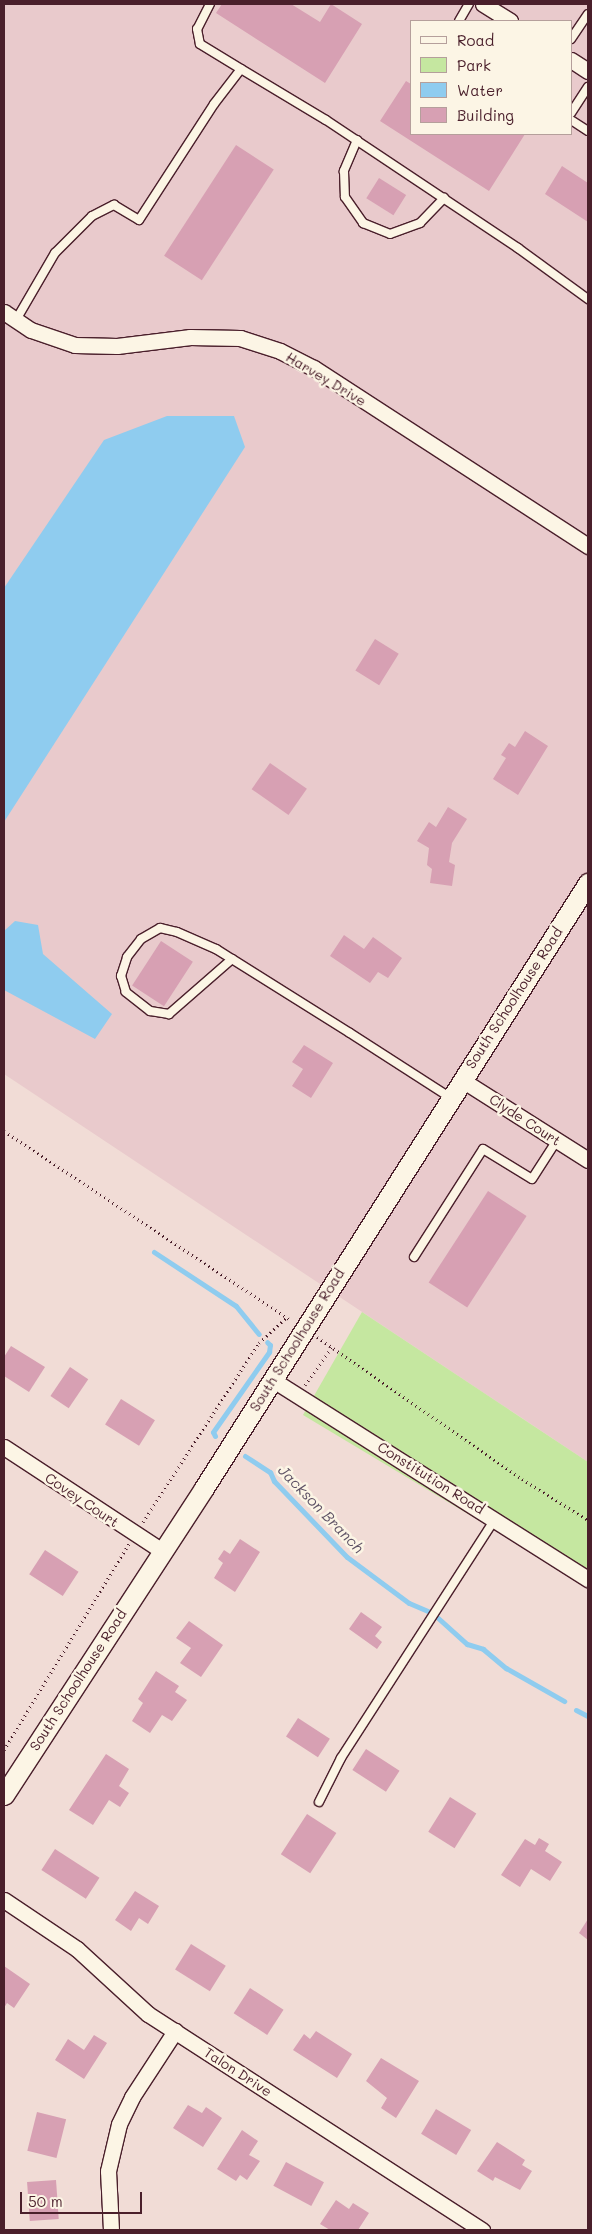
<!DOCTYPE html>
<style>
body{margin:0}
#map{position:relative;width:592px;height:2234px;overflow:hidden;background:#f1dcd6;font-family:Mali,sans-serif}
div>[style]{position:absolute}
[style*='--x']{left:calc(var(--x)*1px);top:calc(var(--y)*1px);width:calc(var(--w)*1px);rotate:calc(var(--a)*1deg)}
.built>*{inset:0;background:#e9cacc}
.green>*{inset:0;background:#c5e7a0}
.water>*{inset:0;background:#8fccef}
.stream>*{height:5px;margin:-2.5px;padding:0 2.5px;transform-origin:2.5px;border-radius:2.5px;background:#8fccef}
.building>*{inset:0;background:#d7a0b3;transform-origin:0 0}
.path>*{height:3px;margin-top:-1.5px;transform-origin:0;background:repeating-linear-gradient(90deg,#4a1f2b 0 1px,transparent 0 5px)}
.roads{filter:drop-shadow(1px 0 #4a1f2b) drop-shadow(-1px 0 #4a1f2b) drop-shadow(0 1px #4a1f2b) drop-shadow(0 -1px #4a1f2b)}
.service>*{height:8px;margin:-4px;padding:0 4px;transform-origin:4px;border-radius:4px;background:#fcf5e5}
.minor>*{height:15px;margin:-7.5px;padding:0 7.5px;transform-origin:7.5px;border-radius:7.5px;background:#fcf5e5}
.tertiary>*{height:19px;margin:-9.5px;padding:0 9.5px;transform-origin:9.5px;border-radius:9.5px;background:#fcf5e5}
span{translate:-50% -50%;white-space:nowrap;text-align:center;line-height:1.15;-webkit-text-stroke:5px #fcf5e5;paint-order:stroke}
.street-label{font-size:14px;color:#4a1f2b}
.water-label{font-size:15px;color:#5f5366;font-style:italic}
.frame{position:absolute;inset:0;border:5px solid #4a1f2b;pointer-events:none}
.legend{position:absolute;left:410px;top:20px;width:162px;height:115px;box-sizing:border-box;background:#fcf5e5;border:1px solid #b59f9b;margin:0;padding:6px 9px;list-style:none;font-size:15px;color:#4a1f2b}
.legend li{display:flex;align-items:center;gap:10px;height:25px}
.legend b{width:25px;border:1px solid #b59f9b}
.scale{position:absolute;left:20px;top:2192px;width:122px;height:22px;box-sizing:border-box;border:2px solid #4a1f2b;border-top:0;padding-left:6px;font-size:15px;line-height:18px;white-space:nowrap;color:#4a1f2b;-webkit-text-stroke:4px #fcf5e5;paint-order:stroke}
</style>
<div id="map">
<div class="built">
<i style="clip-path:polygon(evenodd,4px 4px,588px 4px,588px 1462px,4px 1074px,4px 4px,411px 21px,571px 21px,571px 134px,411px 134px,411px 21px)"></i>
</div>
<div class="green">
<i style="clip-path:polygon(362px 1312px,588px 1462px,588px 1586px,303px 1415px)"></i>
</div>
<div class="water">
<i style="clip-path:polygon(167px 416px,234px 416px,245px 447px,4px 822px,4px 588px,104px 440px)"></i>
<i style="clip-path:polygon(15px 921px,38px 925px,43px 954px,112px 1014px,95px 1039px,4px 990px,4px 931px)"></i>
</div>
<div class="stream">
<i style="--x:154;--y:1252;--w:98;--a:33.4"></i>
<i style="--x:236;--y:1306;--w:36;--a:51"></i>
<i style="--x:215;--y:1436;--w:4;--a:-117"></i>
<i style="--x:213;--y:1432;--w:98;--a:-55"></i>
<i style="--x:269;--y:1352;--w:7;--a:-82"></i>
<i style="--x:270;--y:1345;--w:4;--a:-135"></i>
<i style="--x:245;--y:1456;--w:30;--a:33"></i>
<i style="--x:270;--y:1472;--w:10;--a:66"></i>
<i style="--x:274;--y:1481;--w:105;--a:46.2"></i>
<i style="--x:347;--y:1557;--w:77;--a:36.6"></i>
<i style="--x:409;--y:1603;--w:21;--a:23"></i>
<i style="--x:438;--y:1618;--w:39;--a:42"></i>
<i style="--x:467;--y:1644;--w:17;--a:17"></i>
<i style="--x:483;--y:1649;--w:30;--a:40"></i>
<i style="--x:506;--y:1668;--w:67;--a:29.6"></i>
<i style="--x:576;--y:1710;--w:13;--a:27"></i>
</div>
<div class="building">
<i style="clip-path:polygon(222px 4px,291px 4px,320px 22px,331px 4px,362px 24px,325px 83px,216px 13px)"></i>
<i style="clip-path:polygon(406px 81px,411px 84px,411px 134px,525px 134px,489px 191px,380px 121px)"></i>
<i style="left:236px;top:145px;width:45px;height:132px;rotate:33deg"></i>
<i style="clip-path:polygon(562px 166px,588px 183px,588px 222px,545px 194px)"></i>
<i style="left:379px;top:178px;width:32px;height:24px;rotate:32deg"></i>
<i style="left:375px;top:639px;width:28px;height:37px;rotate:32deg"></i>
<i style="clip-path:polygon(525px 731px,548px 746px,518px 795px,493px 779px,506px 758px,501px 755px,509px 743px,515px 747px)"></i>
<i style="left:270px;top:763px;width:45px;height:32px;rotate:35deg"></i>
<i style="clip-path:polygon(448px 807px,467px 819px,452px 843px,449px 862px,455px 865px,452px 886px,430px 883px,432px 869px,427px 865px,429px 848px,417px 841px,429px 822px,436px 827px)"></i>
<i style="clip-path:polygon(344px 935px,364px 949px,373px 937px,402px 958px,388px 978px,378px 972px,370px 983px,330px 956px)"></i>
<i style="left:161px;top:941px;width:38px;height:53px;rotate:33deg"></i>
<i style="clip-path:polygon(304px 1045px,333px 1063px,311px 1098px,292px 1086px,303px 1069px,292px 1062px)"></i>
<i style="left:488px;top:1191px;width:46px;height:109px;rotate:33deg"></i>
<i style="clip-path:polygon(11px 1346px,45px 1367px,29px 1392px,4px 1376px,4px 1357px)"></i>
<i style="left:70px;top:1367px;width:22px;height:35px;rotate:34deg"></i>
<i style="left:121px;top:1399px;width:40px;height:30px;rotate:32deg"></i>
<i style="clip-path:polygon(240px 1539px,260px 1552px,235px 1592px,214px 1578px,223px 1563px,218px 1559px,224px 1550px,230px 1554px)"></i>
<i style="left:45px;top:1550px;width:40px;height:29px;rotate:33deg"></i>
<i style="clip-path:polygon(361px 1612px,382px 1627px,375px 1636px,382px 1642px,377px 1649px,349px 1629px)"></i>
<i style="clip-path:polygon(189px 1621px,223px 1645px,201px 1677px,180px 1663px,191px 1648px,176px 1638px)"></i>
<i style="clip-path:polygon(156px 1671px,179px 1686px,175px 1692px,187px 1700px,172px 1721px,162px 1715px,150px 1733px,132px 1721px,143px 1703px,138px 1699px)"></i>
<i style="left:298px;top:1718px;width:38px;height:22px;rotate:33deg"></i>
<i style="left:366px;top:1749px;width:40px;height:25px;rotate:33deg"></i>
<i style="clip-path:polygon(106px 1754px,129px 1769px,119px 1786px,129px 1793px,120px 1807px,109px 1800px,93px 1825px,69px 1810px)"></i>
<i style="left:450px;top:1797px;width:31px;height:41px;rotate:32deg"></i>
<i style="left:307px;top:1814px;width:35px;height:48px;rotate:33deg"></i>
<i style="clip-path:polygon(539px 1838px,549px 1844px,545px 1851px,562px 1862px,550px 1881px,531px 1869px,520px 1887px,501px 1875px,525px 1839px,535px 1845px)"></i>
<i style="left:55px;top:1849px;width:53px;height:25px;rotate:33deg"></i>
<i style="clip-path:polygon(135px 1891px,159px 1906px,148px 1924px,139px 1918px,131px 1931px,115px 1920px)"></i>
<i style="clip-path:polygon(588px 1919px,588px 1940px,579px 1933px)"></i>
<i style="left:191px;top:1944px;width:41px;height:30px;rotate:32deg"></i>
<i style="clip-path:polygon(4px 1966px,30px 1984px,14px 2008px,7px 2003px,4px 2008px)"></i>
<i style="left:250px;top:1988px;width:40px;height:30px;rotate:33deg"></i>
<i style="clip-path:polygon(316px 2031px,352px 2054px,337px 2078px,293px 2050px,304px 2034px,310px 2039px)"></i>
<i style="clip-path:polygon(94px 2035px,107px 2043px,84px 2079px,55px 2060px,68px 2039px,84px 2050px)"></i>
<i style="clip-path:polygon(381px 2058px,419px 2081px,396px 2118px,381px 2108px,387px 2098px,366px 2081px)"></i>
<i style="clip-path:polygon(188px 2105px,202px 2113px,206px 2107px,222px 2118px,203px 2147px,173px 2128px)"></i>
<i style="left:436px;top:2109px;width:41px;height:29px;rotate:31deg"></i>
<i style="left:37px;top:2112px;width:30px;height:40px;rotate:14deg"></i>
<i style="clip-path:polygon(242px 2130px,258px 2141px,249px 2155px,260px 2161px,247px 2180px,240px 2175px,236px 2181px,217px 2169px)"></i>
<i style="clip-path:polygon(497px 2142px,525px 2160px,522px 2165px,532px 2171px,520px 2190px,495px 2177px,493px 2181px,477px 2171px)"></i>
<i style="left:286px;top:2162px;width:43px;height:27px;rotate:28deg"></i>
<i style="left:56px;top:2180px;width:39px;height:29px;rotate:86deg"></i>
<i style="clip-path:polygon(336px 2200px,349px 2209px,353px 2203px,369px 2213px,358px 2230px,330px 2230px,320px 2224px)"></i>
</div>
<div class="path">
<i style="--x:4;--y:1131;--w:344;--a:33.4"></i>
<i style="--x:317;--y:1337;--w:249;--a:34.7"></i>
<i style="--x:522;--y:1479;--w:78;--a:31.8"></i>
<i style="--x:305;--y:1385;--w:47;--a:-54.6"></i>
<i style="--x:143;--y:1522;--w:213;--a:-57.1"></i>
<i style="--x:259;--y:1343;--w:38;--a:-43"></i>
<i style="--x:4;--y:1750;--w:241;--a:-58.8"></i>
</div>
<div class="roads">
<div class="service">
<i style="--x:210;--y:4;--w:28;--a:117"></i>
<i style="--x:197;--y:29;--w:15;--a:79"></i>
<i style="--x:200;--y:44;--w:48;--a:31.4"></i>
<i style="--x:459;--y:21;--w:20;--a:-60"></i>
<i style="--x:571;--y:39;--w:30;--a:-56"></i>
<i style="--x:571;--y:113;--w:31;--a:-57"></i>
<i style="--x:571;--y:120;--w:20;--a:33"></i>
<i style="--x:357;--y:140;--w:34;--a:113"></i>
<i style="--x:344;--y:171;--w:26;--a:88"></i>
<i style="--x:345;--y:197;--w:32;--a:55"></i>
<i style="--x:363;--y:223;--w:29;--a:22"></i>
<i style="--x:390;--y:234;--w:32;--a:-20"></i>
<i style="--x:420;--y:223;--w:35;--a:-46"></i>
<i style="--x:16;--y:320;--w:78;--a:-59.8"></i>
<i style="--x:55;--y:253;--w:52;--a:-45"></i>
<i style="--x:92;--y:216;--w:25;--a:-27"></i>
<i style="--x:114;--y:205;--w:29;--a:31"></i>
<i style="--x:139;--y:220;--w:138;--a:-57.1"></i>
<i style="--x:214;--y:104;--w:44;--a:-52.4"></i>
<i style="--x:241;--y:69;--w:99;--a:31"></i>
<i style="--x:326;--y:120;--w:231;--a:33.7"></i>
<i style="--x:518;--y:248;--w:87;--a:36.1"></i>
<i style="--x:232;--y:959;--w:84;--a:138.9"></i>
<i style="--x:169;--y:1014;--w:19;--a:-171"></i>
<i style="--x:150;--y:1011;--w:31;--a:-142"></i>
<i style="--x:126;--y:992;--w:17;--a:-107"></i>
<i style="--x:121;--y:976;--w:20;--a:-72"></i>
<i style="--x:127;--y:957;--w:23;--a:-52"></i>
<i style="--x:141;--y:939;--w:22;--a:-30"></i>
<i style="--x:160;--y:928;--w:17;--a:13"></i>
<i style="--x:177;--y:932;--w:43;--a:23.6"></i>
<i style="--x:216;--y:949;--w:19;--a:32"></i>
<i style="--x:232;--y:959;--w:139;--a:32.1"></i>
<i style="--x:350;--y:1033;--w:120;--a:32.8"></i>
<i style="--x:414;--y:1257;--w:128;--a:-57.4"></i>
<i style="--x:483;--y:1149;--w:57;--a:31.5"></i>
<i style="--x:532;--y:1179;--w:46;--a:-57.3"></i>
<i style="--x:319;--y:1802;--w:49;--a:-63.4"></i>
<i style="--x:341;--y:1758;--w:284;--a:-57.2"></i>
</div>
<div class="minor">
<i style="--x:483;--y:4;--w:32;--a:32"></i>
<i style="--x:571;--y:60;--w:20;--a:33"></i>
<i style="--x:4;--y:312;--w:32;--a:34"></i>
<i style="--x:31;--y:330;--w:46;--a:18.8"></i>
<i style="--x:75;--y:345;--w:42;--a:1.4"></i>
<i style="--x:117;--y:346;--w:74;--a:-7"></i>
<i style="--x:190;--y:337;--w:50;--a:1.1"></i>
<i style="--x:240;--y:338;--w:42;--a:18"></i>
<i style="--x:280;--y:351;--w:38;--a:27"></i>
<i style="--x:314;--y:368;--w:327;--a:33"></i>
<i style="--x:462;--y:1080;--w:149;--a:32.4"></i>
<i style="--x:273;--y:1380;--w:373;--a:32.3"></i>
<i style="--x:4;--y:1447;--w:188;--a:33.3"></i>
<i style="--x:4;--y:1900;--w:88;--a:33.9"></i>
<i style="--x:77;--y:1949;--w:96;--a:42.5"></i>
<i style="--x:148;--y:2014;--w:398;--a:32.9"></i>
<i style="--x:111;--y:2230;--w:59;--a:-92.9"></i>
<i style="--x:108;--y:2171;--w:48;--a:-76.8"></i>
<i style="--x:119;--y:2124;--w:30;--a:-64"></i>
<i style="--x:132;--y:2097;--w:79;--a:-56.9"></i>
</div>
<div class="tertiary">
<i style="--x:4;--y:1795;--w:366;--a:-56.9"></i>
<i style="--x:204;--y:1488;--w:717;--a:-57.6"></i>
</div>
</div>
<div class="street-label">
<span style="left:326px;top:379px;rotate:31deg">Harvey Drive</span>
<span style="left:514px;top:998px;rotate:-57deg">South Schoolhouse Road</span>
<span style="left:525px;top:1120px;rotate:33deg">Clyde Court</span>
<span style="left:297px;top:1340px;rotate:-58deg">South Schoolhouse Road</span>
<span style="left:431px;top:1478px;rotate:32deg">Constitution Road</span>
<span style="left:82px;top:1500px;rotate:34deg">Covey Court</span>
<span style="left:78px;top:1680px;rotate:-57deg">South Schoolhouse Road</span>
<span style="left:238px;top:2072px;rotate:33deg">Talon Drive</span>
</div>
<div class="water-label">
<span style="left:321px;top:1509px;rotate:46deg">Jackson Branch</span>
</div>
<div class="frame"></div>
<ul class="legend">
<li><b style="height:6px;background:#fcf5e5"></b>Road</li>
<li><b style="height:14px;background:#c5e7a0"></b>Park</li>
<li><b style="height:14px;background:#8fccef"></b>Water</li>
<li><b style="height:14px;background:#d7a0b3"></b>Building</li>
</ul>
<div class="scale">50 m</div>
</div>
